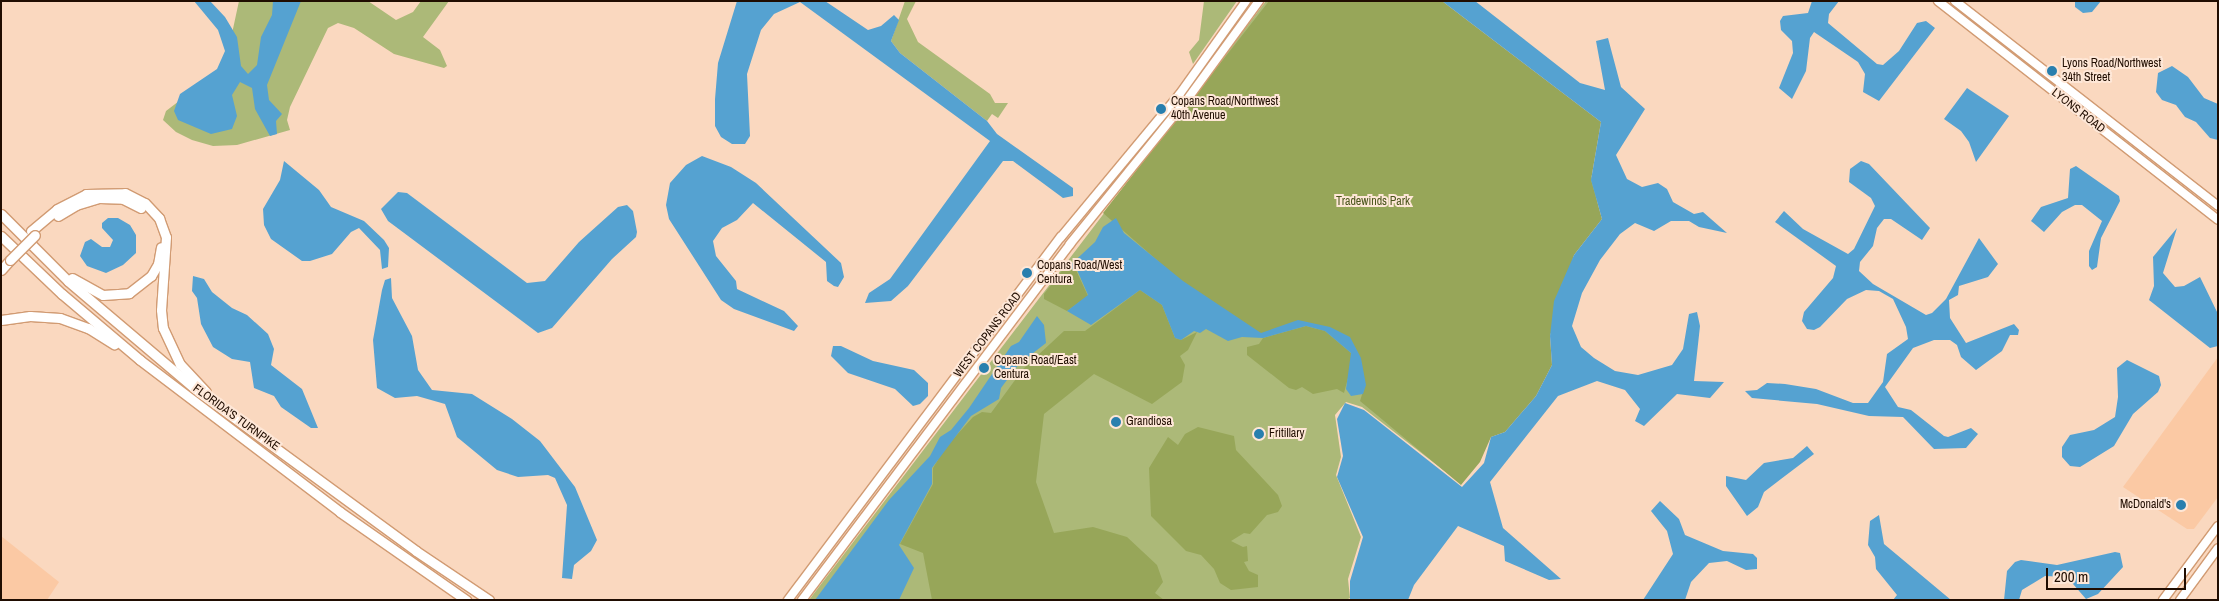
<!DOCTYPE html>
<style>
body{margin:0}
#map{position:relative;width:2219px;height:601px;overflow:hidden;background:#fad8bf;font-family:"Archivo Narrow",sans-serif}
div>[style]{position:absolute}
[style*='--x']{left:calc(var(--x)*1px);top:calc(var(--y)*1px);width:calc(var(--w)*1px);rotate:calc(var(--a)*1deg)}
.built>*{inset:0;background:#fbc9a4}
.green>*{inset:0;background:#acb978}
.forest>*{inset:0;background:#97a659}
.water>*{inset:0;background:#55a2d1}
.roads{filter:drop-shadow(1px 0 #d19b73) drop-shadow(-1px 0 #d19b73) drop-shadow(0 1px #d19b73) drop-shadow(0 -1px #d19b73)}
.major>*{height:8px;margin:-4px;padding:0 4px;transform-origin:4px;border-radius:4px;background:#fff}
.highway>*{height:9px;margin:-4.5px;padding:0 4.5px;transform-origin:4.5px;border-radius:4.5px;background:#fff}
.bridges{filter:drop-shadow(1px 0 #d19b73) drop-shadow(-1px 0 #d19b73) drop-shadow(0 1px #d19b73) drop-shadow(0 -1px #d19b73)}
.highway-bridge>*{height:9px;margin:-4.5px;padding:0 4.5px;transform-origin:4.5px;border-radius:4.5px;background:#fff}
.dots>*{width:14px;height:14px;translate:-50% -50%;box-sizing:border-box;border:2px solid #fee7d7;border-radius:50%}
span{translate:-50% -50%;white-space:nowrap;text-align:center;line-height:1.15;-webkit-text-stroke:4px #fee7d7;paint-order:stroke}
.poi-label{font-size:12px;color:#200d01}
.left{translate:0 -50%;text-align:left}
.right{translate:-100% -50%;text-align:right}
.street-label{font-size:12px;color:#200d01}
.park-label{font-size:12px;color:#4c561d}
.frame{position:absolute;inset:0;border:2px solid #200d01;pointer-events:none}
.scale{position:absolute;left:2046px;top:568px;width:140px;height:22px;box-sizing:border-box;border:2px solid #200d01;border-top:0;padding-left:6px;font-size:15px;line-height:18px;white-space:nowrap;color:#200d01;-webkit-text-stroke:4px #fee7d7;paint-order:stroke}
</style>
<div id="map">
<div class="built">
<i style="clip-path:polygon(2218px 357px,2218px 497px,2194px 529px,2187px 529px,2123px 487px)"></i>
<i style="clip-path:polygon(1px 536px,59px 582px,47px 600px,1px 600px)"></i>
</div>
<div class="green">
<i style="clip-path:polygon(239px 1px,368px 1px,396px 20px,413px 12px,421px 1px,449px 1px,423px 37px,440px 50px,447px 66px,444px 68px,394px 54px,354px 28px,338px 23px,328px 28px,290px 107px,287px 120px,290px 130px,237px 145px,213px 146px,192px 140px,176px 132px,163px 120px,166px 111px,225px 66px)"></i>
<i style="clip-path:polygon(905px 1px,916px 1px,907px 19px,918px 42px,990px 94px,995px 103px,1008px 103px,998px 118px,992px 114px,987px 121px,900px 53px,891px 41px)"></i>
<i style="clip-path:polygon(1204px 1px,1237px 1px,1193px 64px,1189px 52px,1199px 40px)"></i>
<i style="clip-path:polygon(1266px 1px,1442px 1px,1593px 179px,1600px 218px,1574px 254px,1490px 436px,1460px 483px,1362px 407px,1346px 402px,1335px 415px,1341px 457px,1336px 475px,1361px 537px,1348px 579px,1350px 598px,1346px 600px,809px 600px)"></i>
</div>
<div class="forest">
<i style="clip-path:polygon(1269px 1px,1442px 1px,1601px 122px,1591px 180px,1602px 219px,1574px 255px,1550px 336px,1552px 365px,1536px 396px,1505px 432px,1491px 437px,1480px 462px,1461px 485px,1360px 401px,1365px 385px,1348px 338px,1297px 322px,1260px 334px,1182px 282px,1103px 213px)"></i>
<i style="clip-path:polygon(1064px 268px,1076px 270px,1088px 296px,1067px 311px,1044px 299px,1044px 294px)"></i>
<i style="clip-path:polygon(1140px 290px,1162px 305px,1175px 338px,1181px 340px,1197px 332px,1188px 350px,1180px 356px,1185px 365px,1182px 382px,1152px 404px,1094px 374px,1044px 414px,1036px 482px,1054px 533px,1093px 527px,1127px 537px,1157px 565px,1163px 582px,1155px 593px,1164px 600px,932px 600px,923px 553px,900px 544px,933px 484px,933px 468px,945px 448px,973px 417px,982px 412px,991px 413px,1023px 369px,1064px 331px,1085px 331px)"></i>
<i style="clip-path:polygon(1306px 326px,1325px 331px,1351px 353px,1352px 363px,1344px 393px,1337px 389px,1313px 394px,1302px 387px,1296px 390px,1289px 388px,1247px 355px,1247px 347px,1259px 344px,1263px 338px)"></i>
<i style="clip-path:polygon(1198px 427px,1234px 436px,1236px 450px,1278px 495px,1282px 506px,1278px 512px,1267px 515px,1250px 534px,1244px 533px,1231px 541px,1243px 547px,1247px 546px,1248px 561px,1244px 562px,1249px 571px,1258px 575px,1258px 587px,1231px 590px,1220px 583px,1214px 569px,1201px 555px,1186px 551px,1151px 516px,1149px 468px,1168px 437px,1178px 445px,1185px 434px)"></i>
</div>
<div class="water">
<i style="clip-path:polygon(194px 1px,210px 1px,225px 17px,237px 37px,241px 66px,248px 74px,257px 65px,261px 37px,272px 15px,273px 1px,301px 1px,267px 85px,269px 100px,282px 114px,276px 121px,277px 134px,270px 136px,255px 109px,252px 88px,240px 82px,232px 95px,237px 116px,232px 129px,211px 134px,178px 120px,174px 111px,180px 94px,217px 69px,225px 51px,218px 30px)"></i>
<i style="clip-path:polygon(737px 1px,825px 1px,868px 30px,881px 26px,894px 15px,899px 20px,891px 41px,900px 53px,987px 121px,997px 134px,1073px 188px,1073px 196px,1063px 198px,1013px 161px,1003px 161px,908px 286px,891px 301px,865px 303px,869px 293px,890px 279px,990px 141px,800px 2px,774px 14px,761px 30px,747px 74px,750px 136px,745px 144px,732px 144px,721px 137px,715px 126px,715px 99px,718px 63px)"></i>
<i style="clip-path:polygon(1442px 1px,1475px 1px,1580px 83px,1605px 90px,1596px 41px,1608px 38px,1621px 87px,1645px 109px,1616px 155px,1627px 179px,1642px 187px,1658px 183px,1667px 189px,1673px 202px,1694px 214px,1703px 212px,1727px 233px,1699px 227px,1689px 221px,1671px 221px,1654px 231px,1635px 223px,1620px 234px,1600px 260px,1582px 293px,1572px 326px,1581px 347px,1594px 358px,1615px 371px,1638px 375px,1672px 365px,1683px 349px,1689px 314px,1697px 312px,1700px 326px,1694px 381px,1724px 382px,1710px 398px,1677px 394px,1644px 426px,1635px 421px,1640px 409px,1625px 390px,1597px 381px,1558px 396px,1490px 482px,1503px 528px,1561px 579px,1549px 580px,1505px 561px,1504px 546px,1458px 526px,1414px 585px,1408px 600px,1350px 600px,1350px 581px,1363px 537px,1337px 477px,1343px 456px,1337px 419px,1345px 403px,1364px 410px,1462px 487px,1484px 463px,1491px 437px,1505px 432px,1536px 396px,1552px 365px,1550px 336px,1554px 301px,1574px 255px,1602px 219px,1591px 180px,1601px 122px)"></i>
<i style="clip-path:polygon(1812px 1px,1839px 1px,1829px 14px,1828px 23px,1877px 64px,1883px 65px,1899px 51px,1917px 23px,1926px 21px,1935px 28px,1879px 101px,1863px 92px,1865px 74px,1858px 62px,1814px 32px,1810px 38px,1806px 71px,1792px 99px,1779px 88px,1793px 53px,1792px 41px,1781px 30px,1780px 21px,1783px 16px,1808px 13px)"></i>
<i style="clip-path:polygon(2075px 1px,2101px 1px,2092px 12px,2083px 13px,2075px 7px)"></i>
<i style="clip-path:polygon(2172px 66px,2188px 77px,2204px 98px,2218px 104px,2218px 140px,2210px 138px,2196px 122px,2185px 117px,2176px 105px,2162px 100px,2156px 92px,2158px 73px)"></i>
<i style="clip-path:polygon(1967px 88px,2009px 116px,1976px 162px,1969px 142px,1961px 131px,1944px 119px)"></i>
<i style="clip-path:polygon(702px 156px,731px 167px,756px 183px,841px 263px,844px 277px,838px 287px,834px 286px,827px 281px,826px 262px,753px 203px,737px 220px,722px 228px,713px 241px,716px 256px,736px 281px,737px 289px,784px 311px,798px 326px,794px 331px,734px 309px,721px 300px,669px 219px,666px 205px,670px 183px,686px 165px)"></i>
<i style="clip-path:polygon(284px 161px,319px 190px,331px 207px,364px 221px,384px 240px,389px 248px,388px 267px,382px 269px,380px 250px,359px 228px,351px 232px,332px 254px,310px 261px,302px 261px,271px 239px,264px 225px,263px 209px,280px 180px)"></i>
<i style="clip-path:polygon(1861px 161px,1869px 164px,1930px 228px,1922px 240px,1891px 219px,1884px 219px,1877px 228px,1873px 246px,1860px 262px,1859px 271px,1873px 284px,1926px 315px,1932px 313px,1946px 299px,1979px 238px,1998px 264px,1988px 277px,1959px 286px,1958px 295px,1949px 300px,1950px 318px,1966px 343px,2014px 324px,2019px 330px,2018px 335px,2010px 335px,2002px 351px,1976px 370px,1961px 357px,1957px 345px,1950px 340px,1934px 340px,1913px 348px,1885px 387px,1898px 407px,1911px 410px,1944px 436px,1948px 437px,1971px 428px,1978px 434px,1966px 448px,1934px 449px,1903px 417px,1869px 416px,1817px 404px,1752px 398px,1745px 391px,1757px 390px,1767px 383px,1785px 384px,1816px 389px,1853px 403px,1868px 403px,1883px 382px,1887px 354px,1908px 339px,1906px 327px,1893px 299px,1879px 291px,1866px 290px,1847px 299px,1820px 327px,1814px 330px,1807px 329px,1802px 321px,1804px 312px,1833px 278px,1836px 266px,1775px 222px,1784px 211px,1803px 229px,1848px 254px,1854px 249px,1875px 206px,1871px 198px,1849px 182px,1850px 169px)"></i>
<i style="clip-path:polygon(2076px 166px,2119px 196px,2120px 201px,2101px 238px,2097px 267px,2092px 270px,2089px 266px,2089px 251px,2102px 221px,2082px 205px,2075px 205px,2062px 212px,2044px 232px,2031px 221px,2041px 207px,2068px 198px,2070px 169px)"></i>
<i style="clip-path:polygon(398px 192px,407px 193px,527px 283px,545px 281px,579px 242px,618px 207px,627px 205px,633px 211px,637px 232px,636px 237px,612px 259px,552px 328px,538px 333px,388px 221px,381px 209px)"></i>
<i style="clip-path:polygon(118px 218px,130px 225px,136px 235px,136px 253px,123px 265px,106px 273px,87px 266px,80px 256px,85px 242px,91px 239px,102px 247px,110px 247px,113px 240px,102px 228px,102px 223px,108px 218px)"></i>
<i style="clip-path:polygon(1116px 218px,1124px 233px,1183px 281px,1261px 333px,1298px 320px,1330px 327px,1350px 337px,1361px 358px,1366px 385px,1363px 394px,1351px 396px,1346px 389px,1351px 353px,1325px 331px,1306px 326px,1263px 338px,1242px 337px,1228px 341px,1206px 329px,1200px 333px,1194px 331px,1181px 340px,1175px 338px,1162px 305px,1140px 290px,1091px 325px,1067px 311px,1088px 295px,1077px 270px,1067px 268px,1095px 242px,1103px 227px)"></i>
<i style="clip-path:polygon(2177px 228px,2163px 273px,2175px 287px,2184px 286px,2200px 277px,2218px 314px,2218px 346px,2210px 348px,2149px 300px,2154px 286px,2153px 257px)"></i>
<i style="clip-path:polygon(193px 276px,204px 279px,212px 292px,232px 308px,247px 315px,268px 334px,274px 349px,271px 365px,302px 389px,318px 428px,311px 428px,281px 407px,274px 396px,254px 388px,250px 362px,232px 359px,213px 347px,201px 324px,197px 298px,192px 291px)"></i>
<i style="clip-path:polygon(391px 278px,392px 298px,412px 336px,418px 370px,432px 390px,472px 394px,512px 419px,540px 441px,575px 487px,597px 540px,591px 551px,574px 565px,572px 579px,562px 578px,567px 505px,555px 478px,548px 475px,518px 477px,497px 470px,457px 437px,445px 404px,417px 396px,395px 398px,377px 388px,373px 340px,382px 290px,385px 280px)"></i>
<i style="clip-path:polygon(1037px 316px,1044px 325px,1046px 343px,1019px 364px,1001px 388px,999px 399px,971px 416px,932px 468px,932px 484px,899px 545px,914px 568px,899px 600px,815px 600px,889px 500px,930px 456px,940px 437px,951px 430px,969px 408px,1011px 346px,1019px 342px)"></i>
<i style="clip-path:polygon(833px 346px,841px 346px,873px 361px,914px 370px,928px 383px,928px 396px,920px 404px,913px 406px,895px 389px,848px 373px,831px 356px)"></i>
<i style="clip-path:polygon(2127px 360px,2159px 376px,2161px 385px,2158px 392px,2133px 414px,2114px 446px,2080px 467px,2070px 466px,2062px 457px,2062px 447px,2070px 435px,2094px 430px,2115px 417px,2118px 397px,2117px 368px)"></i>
<i style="clip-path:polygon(1807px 446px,1814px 454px,1764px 492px,1758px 507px,1747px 516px,1726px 486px,1726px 476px,1746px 480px,1764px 463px,1793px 458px)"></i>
<i style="clip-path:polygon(1660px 501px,1679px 519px,1685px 535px,1723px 551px,1753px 554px,1757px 558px,1757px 569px,1746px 570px,1727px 561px,1709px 563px,1691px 582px,1685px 600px,1643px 600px,1673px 554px,1667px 531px,1651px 511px)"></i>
<i style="clip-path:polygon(1879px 515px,1884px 544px,1951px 600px,1893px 600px,1897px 595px,1876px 569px,1875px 557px,1868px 545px,1870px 521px)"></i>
<i style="clip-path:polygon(2115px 552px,2120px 553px,2123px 567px,2098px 594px,2086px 599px,2067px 577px,2045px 576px,2022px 590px,2019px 600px,2004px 600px,2007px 571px,2015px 562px,2021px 560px,2057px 565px)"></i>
</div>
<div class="roads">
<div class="major">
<i style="--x:1938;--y:1;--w:355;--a:38"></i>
<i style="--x:1955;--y:1;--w:333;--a:37.9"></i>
<i style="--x:788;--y:600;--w:454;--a:-53.1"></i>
<i style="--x:1061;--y:237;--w:185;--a:-50.3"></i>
<i style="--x:1179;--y:95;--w:115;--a:-54.5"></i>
<i style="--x:802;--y:600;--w:446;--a:-53"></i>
<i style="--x:1070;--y:244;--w:184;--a:-51"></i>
<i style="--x:1186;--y:101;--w:124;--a:-53.9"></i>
<i style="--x:2163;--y:600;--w:92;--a:-53.4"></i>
<i style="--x:2180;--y:600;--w:64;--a:-53.8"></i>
</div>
<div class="highway">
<i style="--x:1;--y:214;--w:95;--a:45"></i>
<i style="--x:68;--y:281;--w:172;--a:40.3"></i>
<i style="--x:199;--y:392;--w:269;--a:36.2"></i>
<i style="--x:416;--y:551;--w:88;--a:33.9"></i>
<i style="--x:58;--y:216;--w:21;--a:-31"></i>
<i style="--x:76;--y:205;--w:24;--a:-17"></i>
<i style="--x:99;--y:198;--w:24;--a:2"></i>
<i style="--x:123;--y:199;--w:20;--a:27"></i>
<i style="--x:31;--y:231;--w:34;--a:-40"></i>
<i style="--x:57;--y:209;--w:33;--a:-27"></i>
<i style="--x:86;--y:194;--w:39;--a:-1"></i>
<i style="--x:125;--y:193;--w:22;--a:27"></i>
<i style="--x:145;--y:203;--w:21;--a:47"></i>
<i style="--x:159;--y:218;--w:20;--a:70"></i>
<i style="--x:166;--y:237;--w:73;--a:93.9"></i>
<i style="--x:161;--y:310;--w:18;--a:84"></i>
<i style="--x:163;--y:328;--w:40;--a:65"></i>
<i style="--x:180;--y:364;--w:38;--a:47"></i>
<i style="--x:1;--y:236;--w:84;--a:43.6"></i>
<i style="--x:62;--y:294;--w:102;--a:40.2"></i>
<i style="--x:140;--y:360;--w:251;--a:37.2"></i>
<i style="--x:340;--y:512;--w:154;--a:34.9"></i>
<i style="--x:1;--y:270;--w:13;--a:-48"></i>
<i style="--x:72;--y:278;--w:35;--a:29"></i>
<i style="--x:103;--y:295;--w:26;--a:-4"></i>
<i style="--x:129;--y:293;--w:28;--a:-38"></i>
<i style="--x:151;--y:276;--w:14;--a:-60"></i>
<i style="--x:158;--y:264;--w:17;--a:-80"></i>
<i style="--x:1;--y:320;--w:29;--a:-8"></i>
<i style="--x:30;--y:316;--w:30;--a:4"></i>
<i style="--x:60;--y:318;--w:30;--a:20"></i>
<i style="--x:88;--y:328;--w:31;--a:32"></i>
</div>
</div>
<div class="bridges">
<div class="highway-bridge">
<i style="--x:10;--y:260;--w:35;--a:-45"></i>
</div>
</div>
<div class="dots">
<i style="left:2052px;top:71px;background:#297fae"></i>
<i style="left:1161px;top:109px;background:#297fae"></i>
<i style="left:1027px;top:273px;background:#297fae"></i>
<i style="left:984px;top:368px;background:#297fae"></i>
<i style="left:1116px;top:422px;background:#297fae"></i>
<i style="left:1259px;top:434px;background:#297fae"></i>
<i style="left:2181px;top:505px;background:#297fae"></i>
</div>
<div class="poi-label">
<span class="left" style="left:2062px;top:71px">Lyons Road/Northwest<br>34th Street</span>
<span class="left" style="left:1171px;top:109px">Copans Road/Northwest<br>40th Avenue</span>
<span class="left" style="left:1037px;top:273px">Copans Road/West<br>Centura</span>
<span class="left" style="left:994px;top:368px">Copans Road/East<br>Centura</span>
<span class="left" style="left:1126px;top:422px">Grandiosa</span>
<span class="left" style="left:1269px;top:434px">Fritillary</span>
<span class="right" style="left:2171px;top:505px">McDonald's</span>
</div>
<div class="street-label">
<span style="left:2078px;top:111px;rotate:38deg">LYONS ROAD</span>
<span style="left:988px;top:335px;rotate:-53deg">WEST COPANS ROAD</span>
<span style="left:236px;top:418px;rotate:36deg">FLORIDA'S TURNPIKE</span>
</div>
<div class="park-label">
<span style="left:1373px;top:202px">Tradewinds Park</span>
</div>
<div class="frame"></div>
<div class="scale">200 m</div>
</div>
